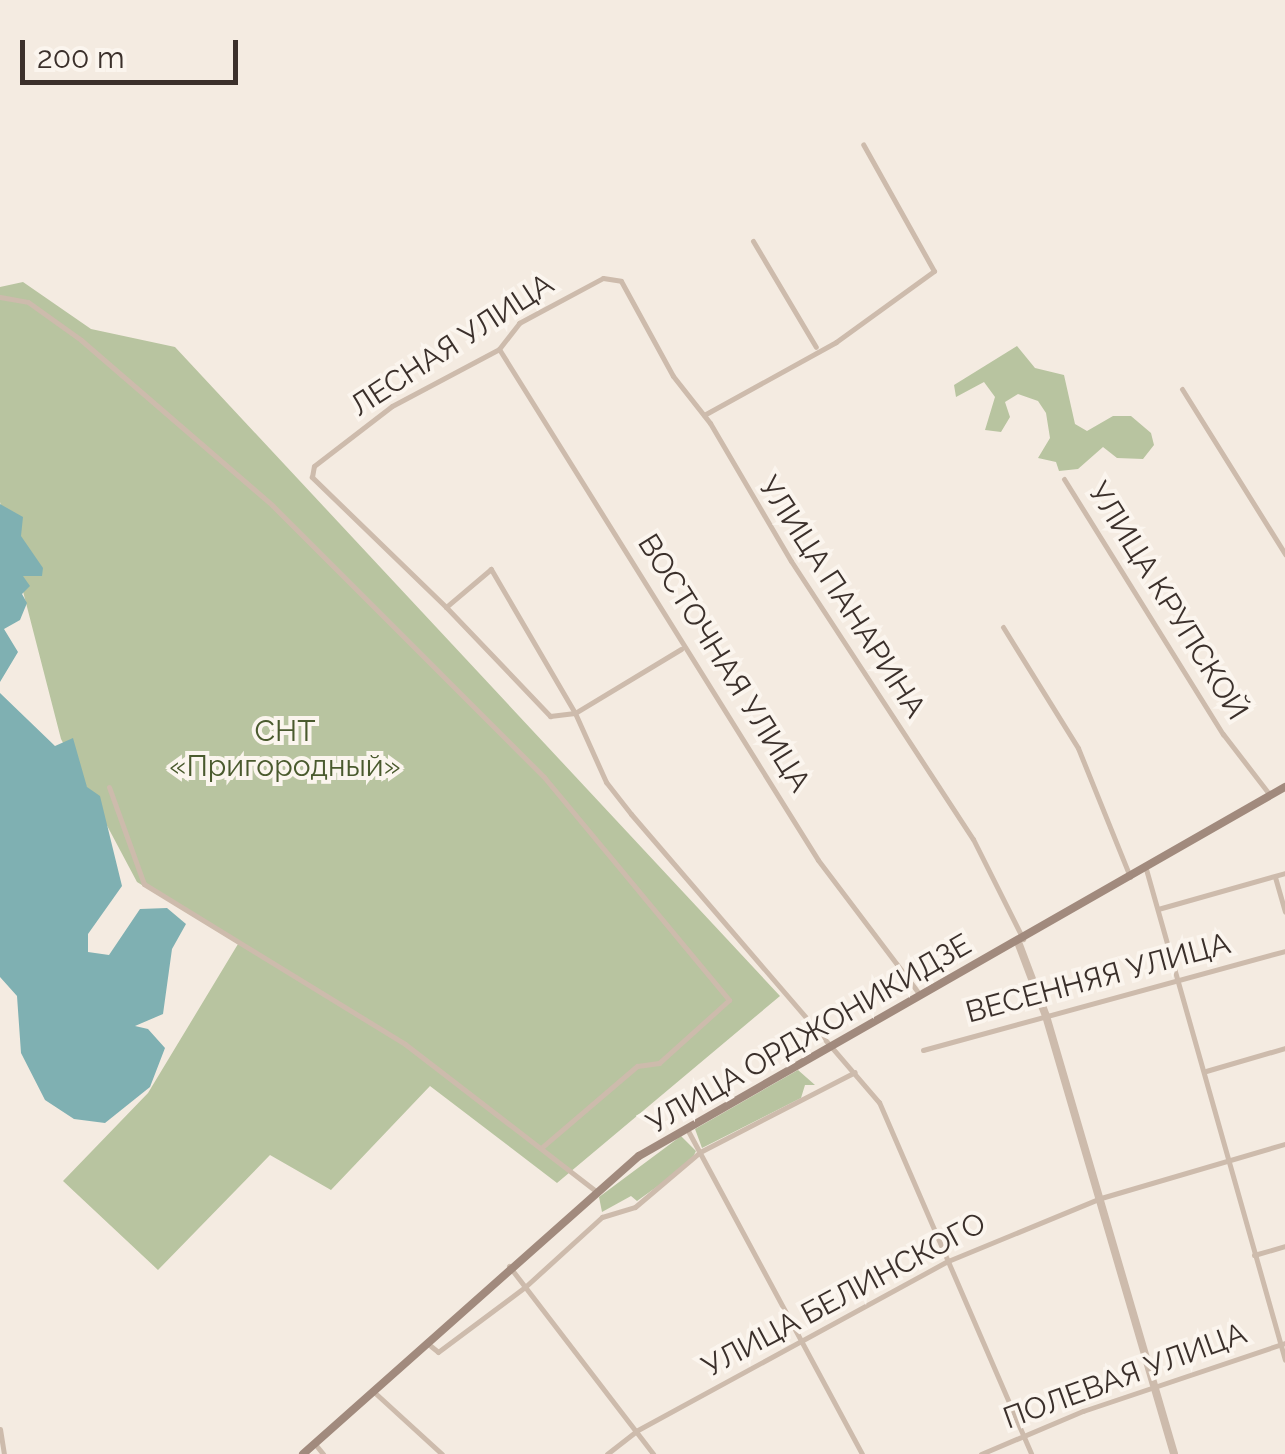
<!DOCTYPE html>
<meta charset="utf-8">
<style>
body{margin:0}
#map{position:relative;width:1285px;height:1454px;overflow:hidden;background:#f4ebe1;font-family:Raleway,sans-serif}
div>[style]{position:absolute}
[style*='--x']{left:calc(var(--x)*1px);top:calc(var(--y)*1px);width:calc(var(--w)*1px);rotate:calc(var(--a)*1deg)}
.green>*{inset:0;background:#b8c4a0}
.water>*{inset:0;background:#7fb0b2}
.minor>*{height:5px;margin:-2.5px;padding:0 2.5px;transform-origin:2.5px;border-radius:2.5px;background:#cdbbac}
.tertiary>*{height:8px;margin:-4px;padding:0 4px;transform-origin:4px;border-radius:4px;background:#cdbbac}
.secondary>*{height:8px;margin:-4px;padding:0 4px;transform-origin:4px;border-radius:4px;background:#a18a7d}
span{translate:-50% -50%;white-space:nowrap;text-align:center;line-height:1.15;-webkit-text-stroke:8px #fbf5ee;paint-order:stroke}
.street-label{font-size:30px;color:#3b302b}
.park-label{font-size:30px;color:#4a5a2e}
.scale{position:absolute;left:20px;top:40px;width:218px;height:45px;box-sizing:border-box;border:5px solid #3b302b;border-top:0;padding-left:12px;font-size:30px;line-height:35px;white-space:nowrap;color:#3b302b;-webkit-text-stroke:8px #fbf5ee;paint-order:stroke}
</style>
<div id="map">
<div class="green">
<i style="clip-path:polygon(23px 282px,91px 329px,175px 347px,780px 996px,557px 1183px,430px 1086px,331px 1190px,270px 1155px,158px 1270px,63px 1181px,148px 1093px,238px 944px,137px 882px,61px 739px,0 502px,0 287px)"></i>
<i style="clip-path:polygon(1017px 346px,1035px 368px,1064px 375px,1075px 424px,1087px 431px,1113px 416px,1131px 416px,1151px 433px,1154px 445px,1143px 459px,1117px 458px,1103px 447px,1078px 469px,1059px 471px,1056px 462px,1038px 458px,1050px 438px,1046px 413px,1038px 401px,1018px 394px,1005px 402px,1010px 417px,1001px 432px,985px 430px,995px 397px,984px 382px,956px 397px,954px 385px)"></i>
<i style="clip-path:polygon(798px 1070px,815px 1085px,805px 1085px,801px 1098px,702px 1148px,695px 1129px)"></i>
<i style="clip-path:polygon(681px 1136px,696px 1151px,690px 1163px,637px 1201px,631px 1196px,602px 1212px,599px 1197px)"></i>
</div>
<div class="water">
<i style="clip-path:polygon(0 504px,23px 517px,21px 536px,43px 568px,42px 576px,23px 576px,30px 586px,22px 594px,27px 603px,20px 620px,4px 629px,18px 652px,0 682px)"></i>
<i style="clip-path:polygon(0 693px,55px 746px,73px 738px,87px 787px,100px 796px,122px 886px,88px 934px,88px 952px,109px 955px,140px 909px,167px 908px,186px 924px,172px 949px,163px 1014px,135px 1026px,148px 1029px,165px 1048px,150px 1087px,105px 1123px,74px 1119px,45px 1100px,21px 1053px,17px 996px,0 977px)"></i>
</div>
<div class="minor">
<i style="--x:753;--y:241;--w:123;--a:59.3"></i>
<i style="--x:0;--y:297;--w:28;--a:10"></i>
<i style="--x:28;--y:302;--w:65;--a:35.6"></i>
<i style="--x:81;--y:340;--w:252;--a:40.8"></i>
<i style="--x:272;--y:505;--w:385;--a:45"></i>
<i style="--x:544;--y:777;--w:290;--a:50.3"></i>
<i style="--x:729;--y:1000;--w:94;--a:138"></i>
<i style="--x:659;--y:1063;--w:22;--a:172"></i>
<i style="--x:637;--y:1066;--w:126;--a:139.5"></i>
<i style="--x:499;--y:349;--w:602;--a:58.02"></i>
<i style="--x:818;--y:860;--w:169;--a:52.9"></i>
<i style="--x:1182;--y:389;--w:195;--a:58"></i>
<i style="--x:704;--y:415;--w:151;--a:-28.9"></i>
<i style="--x:836;--y:342;--w:121;--a:-35.9"></i>
<i style="--x:934;--y:271;--w:145;--a:-119.2"></i>
<i style="--x:1064;--y:479;--w:301;--a:58.1"></i>
<i style="--x:1223;--y:734;--w:77;--a:52.4"></i>
<i style="--x:446;--y:607;--w:151;--a:46.3"></i>
<i style="--x:550;--y:716;--w:25;--a:-7"></i>
<i style="--x:575;--y:713;--w:76;--a:65.8"></i>
<i style="--x:606;--y:782;--w:41;--a:52"></i>
<i style="--x:631;--y:814;--w:380;--a:49.3"></i>
<i style="--x:879;--y:1102;--w:383;--a:66.6"></i>
<i style="--x:1003;--y:627;--w:142;--a:58.2"></i>
<i style="--x:1078;--y:748;--w:139;--a:68"></i>
<i style="--x:681;--y:649;--w:124;--a:148.9"></i>
<i style="--x:575;--y:713;--w:167;--a:-120.3"></i>
<i style="--x:491;--y:569;--w:59;--a:139.8"></i>
<i style="--x:446;--y:607;--w:187;--a:-135.9"></i>
<i style="--x:312;--y:477;--w:11;--a:-80"></i>
<i style="--x:314;--y:466;--w:98;--a:-37.6"></i>
<i style="--x:392;--y:406;--w:121;--a:-28"></i>
<i style="--x:499;--y:349;--w:33;--a:-52"></i>
<i style="--x:519;--y:323;--w:95;--a:-28.2"></i>
<i style="--x:603;--y:278;--w:18;--a:9"></i>
<i style="--x:621;--y:281;--w:108;--a:61.3"></i>
<i style="--x:673;--y:376;--w:60;--a:51.8"></i>
<i style="--x:710;--y:423;--w:160;--a:59.6"></i>
<i style="--x:791;--y:561;--w:332;--a:56.8"></i>
<i style="--x:973;--y:839;--w:112;--a:63.4"></i>
<i style="--x:109;--y:787;--w:103;--a:70.2"></i>
<i style="--x:144;--y:884;--w:306;--a:31.5"></i>
<i style="--x:405;--y:1044;--w:242;--a:37.6"></i>
<i style="--x:1146;--y:869;--w:510;--a:74.19"></i>
<i style="--x:1275;--y:877;--w:36;--a:74"></i>
<i style="--x:1158;--y:909;--w:132;--a:-15.8"></i>
<i style="--x:923;--y:1050;--w:375;--a:-15.3"></i>
<i style="--x:1206;--y:1071;--w:82;--a:-16.2"></i>
<i style="--x:686;--y:1127;--w:371;--a:61.7"></i>
<i style="--x:1254;--y:1255;--w:32;--a:-16"></i>
<i style="--x:509;--y:1266;--w:237;--a:52.5"></i>
<i style="--x:427;--y:1343;--w:14;--a:39"></i>
<i style="--x:438;--y:1352;--w:109;--a:-36.8"></i>
<i style="--x:525;--y:1287;--w:104;--a:-42.3"></i>
<i style="--x:602;--y:1217;--w:34;--a:-17"></i>
<i style="--x:635;--y:1207;--w:85;--a:-40.2"></i>
<i style="--x:700;--y:1152;--w:174;--a:-27.3"></i>
<i style="--x:374;--y:1392;--w:92;--a:42.4"></i>
<i style="--x:0;--y:1429;--w:25;--a:81"></i>
<i style="--x:315;--y:1444;--w:13;--a:51"></i>
<i style="--x:607;--y:1454;--w:37;--a:-38"></i>
<i style="--x:636;--y:1431;--w:355;--a:-28.6"></i>
<i style="--x:948;--y:1261;--w:165;--a:-22.4"></i>
<i style="--x:1101;--y:1198;--w:192;--a:-16.4"></i>
<i style="--x:981;--y:1454;--w:111;--a:-22.9"></i>
<i style="--x:1083;--y:1411;--w:213;--a:-18.6"></i>
</div>
<div class="tertiary">
<i style="--x:1018;--y:942;--w:79;--a:69.3"></i>
<i style="--x:1046;--y:1016;--w:456;--a:73.7"></i>
</div>
<div class="secondary">
<i style="--x:303;--y:1454;--w:449;--a:-41.6"></i>
<i style="--x:639;--y:1156;--w:744;--a:-29.74"></i>
</div>
<div class="street-label">
<span style="left:452px;top:345px;rotate:-33deg">ЛЕСНАЯ УЛИЦА</span>
<span style="left:842px;top:597px;rotate:57deg">УЛИЦА ПАНАРИНА</span>
<span style="left:1168px;top:601px;rotate:58deg">УЛИЦА КРУПСКОЙ</span>
<span style="left:724px;top:663px;rotate:58deg">ВОСТОЧНАЯ УЛИЦА</span>
<span style="left:1098px;top:978px;rotate:-15deg">ВЕСЕННЯЯ УЛИЦА</span>
<span style="left:809px;top:1034px;rotate:-30deg">УЛИЦА ОРДЖОНИКИДЗЕ</span>
<span style="left:844px;top:1295px;rotate:-28deg">УЛИЦА БЕЛИНСКОГО</span>
<span style="left:1125px;top:1376px;rotate:-20deg">ПОЛЕВАЯ УЛИЦА</span>
</div>
<div class="park-label">
<span style="left:285px;top:748px">СНТ<br>«Пригородный»</span>
</div>
<div class="scale">200 m</div>
</div>
